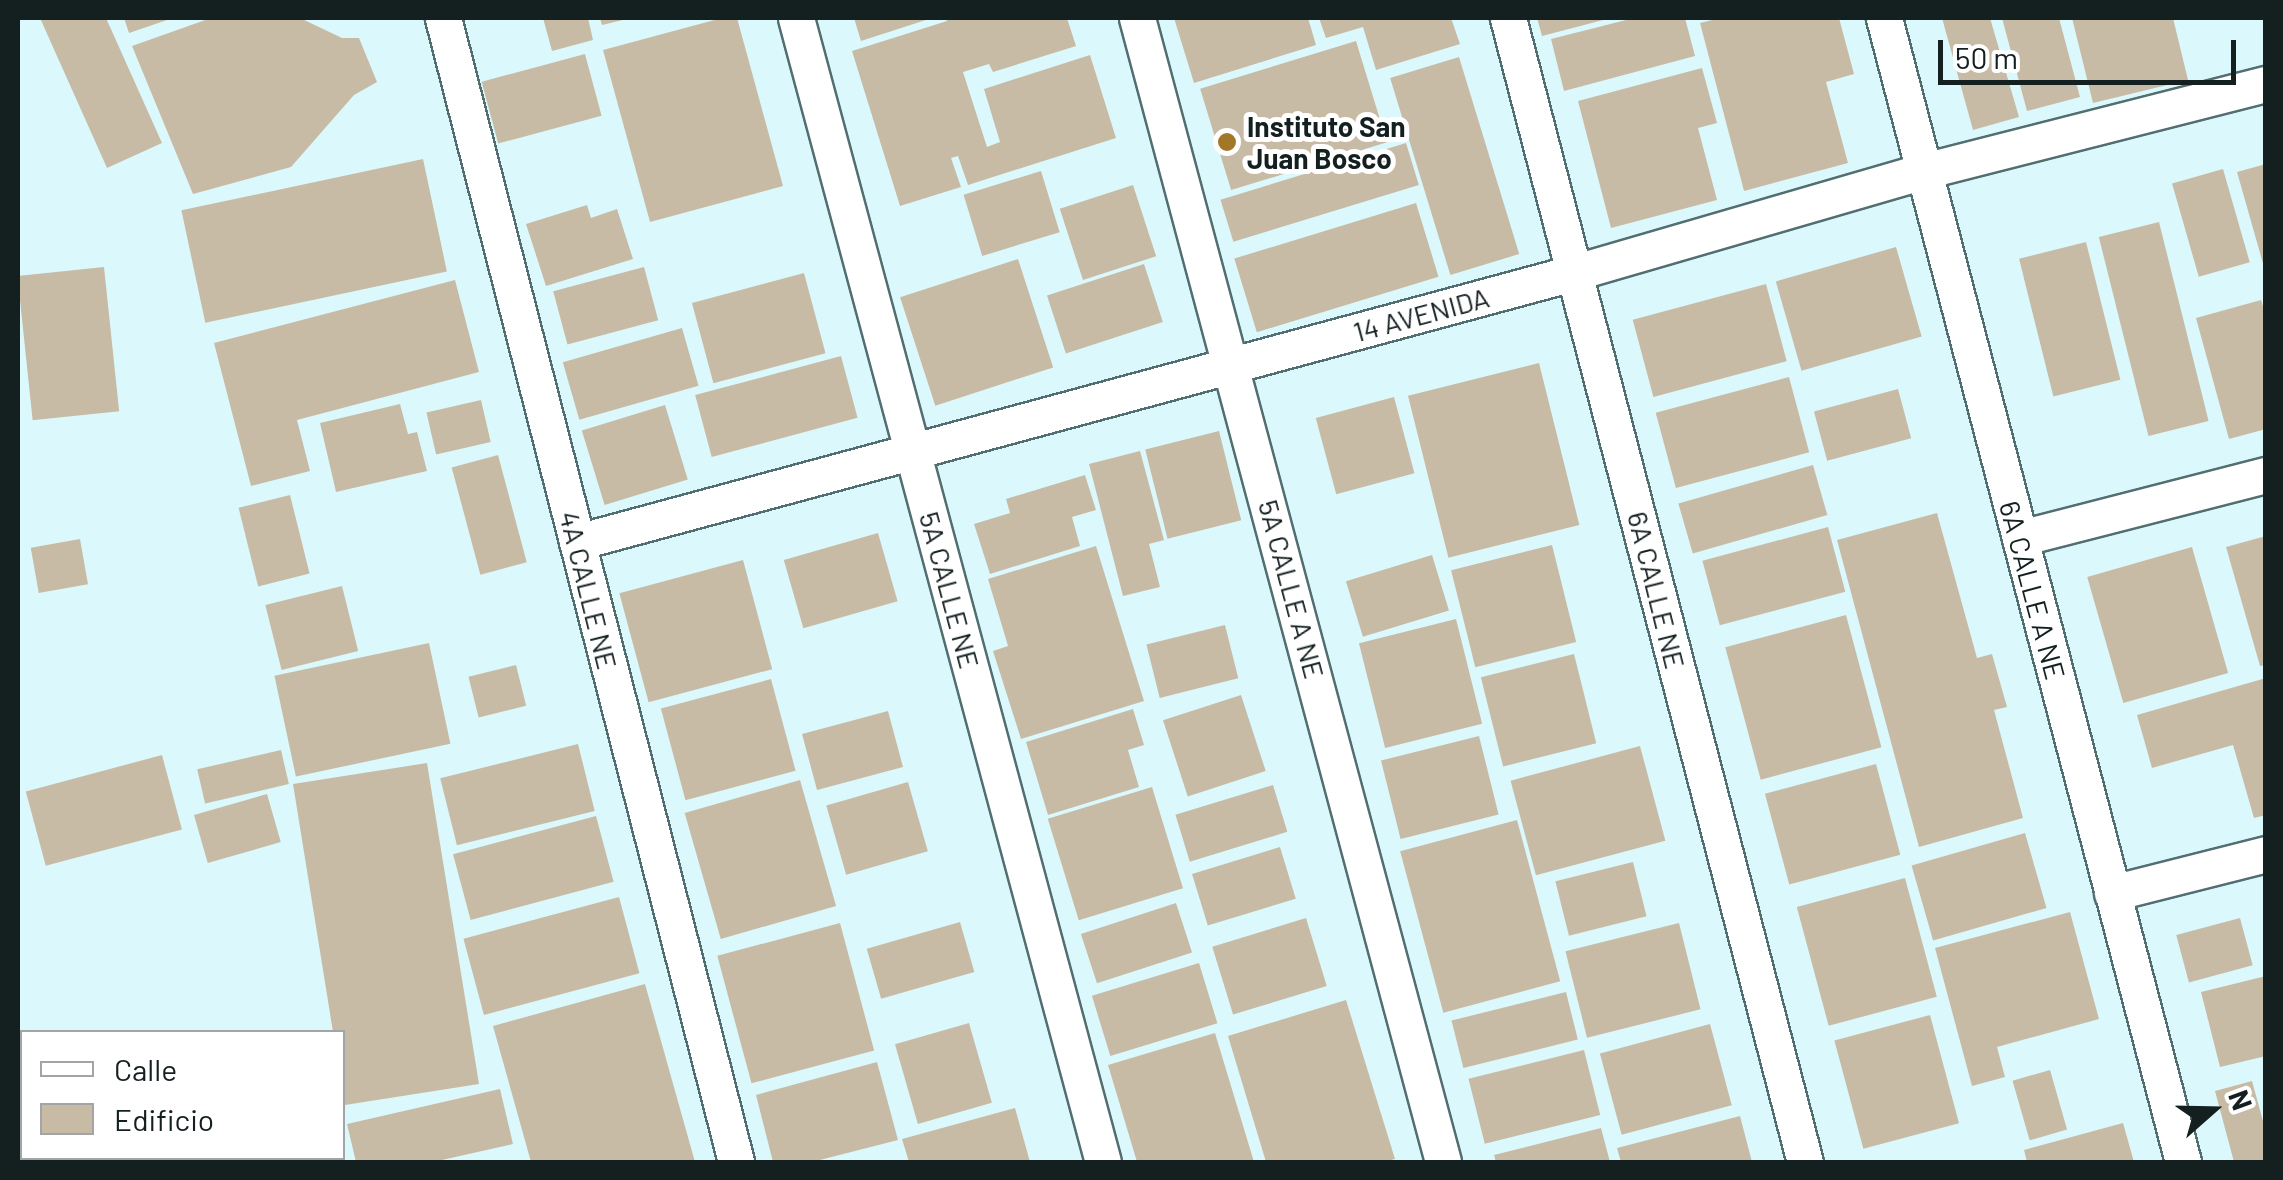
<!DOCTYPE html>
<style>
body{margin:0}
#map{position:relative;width:2283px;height:1180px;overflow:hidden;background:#dbf9fc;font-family:Barlow,sans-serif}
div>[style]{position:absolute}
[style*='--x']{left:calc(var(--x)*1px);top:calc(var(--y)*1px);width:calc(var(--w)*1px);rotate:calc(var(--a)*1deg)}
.building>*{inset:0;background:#c8bba6;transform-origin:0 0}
.roads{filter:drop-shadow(2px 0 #536e70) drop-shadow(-2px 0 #536e70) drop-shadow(0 2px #536e70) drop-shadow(0 -2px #536e70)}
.street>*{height:35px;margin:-17.5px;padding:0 17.5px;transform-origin:17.5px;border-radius:17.5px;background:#fff}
.dots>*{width:28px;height:28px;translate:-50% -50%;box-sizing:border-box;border:5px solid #fff;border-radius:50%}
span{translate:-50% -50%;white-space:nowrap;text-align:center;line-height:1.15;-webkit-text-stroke:10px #fff;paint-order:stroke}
.poi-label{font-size:28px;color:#141f20;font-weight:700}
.left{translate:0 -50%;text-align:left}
.street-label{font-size:28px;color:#141f20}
.frame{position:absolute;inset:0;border:20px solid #141f20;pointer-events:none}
.legend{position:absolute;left:20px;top:1030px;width:325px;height:130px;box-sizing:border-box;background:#fff;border:2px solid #a1a5a6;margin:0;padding:12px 18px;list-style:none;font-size:30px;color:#141f20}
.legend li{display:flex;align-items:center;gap:20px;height:50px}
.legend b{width:50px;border:2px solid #a1a5a6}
.north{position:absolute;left:2163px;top:1060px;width:100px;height:100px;-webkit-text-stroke:8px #fff;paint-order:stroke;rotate:70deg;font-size:28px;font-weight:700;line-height:40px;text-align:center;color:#141f20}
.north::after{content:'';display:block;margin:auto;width:35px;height:45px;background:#141f20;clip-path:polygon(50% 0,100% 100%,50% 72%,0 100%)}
.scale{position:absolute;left:1938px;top:40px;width:298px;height:45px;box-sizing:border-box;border:5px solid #141f20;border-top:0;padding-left:12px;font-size:30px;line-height:35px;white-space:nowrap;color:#141f20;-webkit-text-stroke:8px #fff;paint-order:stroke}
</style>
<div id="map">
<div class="building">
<i style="clip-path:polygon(40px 18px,106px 18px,162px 143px,107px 168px)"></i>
<i style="clip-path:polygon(124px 18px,173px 18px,129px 33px)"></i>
<i style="clip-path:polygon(211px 18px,300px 18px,342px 38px,359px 38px,377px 82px,354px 95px,291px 167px,193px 194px,132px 46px)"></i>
<i style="clip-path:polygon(543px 18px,588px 18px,593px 40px,552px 51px)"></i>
<i style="clip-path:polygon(600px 18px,627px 18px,627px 19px,602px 25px)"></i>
<i style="clip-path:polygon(722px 18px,737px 18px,783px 186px,650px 222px,603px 50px)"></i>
<i style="clip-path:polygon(854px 18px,932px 18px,861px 41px)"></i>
<i style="clip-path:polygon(945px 18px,1067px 18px,1076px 46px,993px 72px,989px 64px,963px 72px,987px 147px,1000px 142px,984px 89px,1090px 55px,1116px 138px,968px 185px,958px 156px,951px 158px,961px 187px,900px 206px,852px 51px,947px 21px)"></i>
<i style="clip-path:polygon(1174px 18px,1308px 18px,1316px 45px,1194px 83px)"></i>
<i style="clip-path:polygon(1319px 18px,1451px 18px,1460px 44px,1376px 70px,1363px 27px,1326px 38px)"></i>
<i style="clip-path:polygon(1537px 18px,1607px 18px,1607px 19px,1542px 36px)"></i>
<i style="clip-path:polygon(1634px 18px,1685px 18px,1695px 56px,1564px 91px,1551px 39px)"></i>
<i style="clip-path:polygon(1720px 18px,1839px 18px,1854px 74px,1826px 82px,1848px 163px,1744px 191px,1700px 23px)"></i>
<i style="clip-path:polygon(1942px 18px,1990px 18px,2019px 117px,1973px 130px)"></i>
<i style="clip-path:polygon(2002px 18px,2059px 18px,2080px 97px,2027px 111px)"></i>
<i style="clip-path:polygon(2072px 18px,2173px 18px,2188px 80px,2093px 103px)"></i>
<i style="left:1356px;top:41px;width:106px;height:163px;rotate:73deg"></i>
<i style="left:585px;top:54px;width:64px;height:107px;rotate:75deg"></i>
<i style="left:1459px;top:57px;width:206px;height:72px;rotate:73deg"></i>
<i style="clip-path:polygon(1702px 68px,1717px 123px,1698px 128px,1717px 200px,1611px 228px,1578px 101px)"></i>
<i style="left:1406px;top:143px;width:44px;height:194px;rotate:73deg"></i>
<i style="left:423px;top:159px;width:115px;height:247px;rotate:78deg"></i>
<i style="clip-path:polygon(2266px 164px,2266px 267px,2264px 267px,2237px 172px)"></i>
<i style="left:2223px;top:169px;width:97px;height:53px;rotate:74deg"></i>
<i style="left:1041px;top:171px;width:64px;height:81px;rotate:73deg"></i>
<i style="left:1133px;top:185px;width:75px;height:77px;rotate:72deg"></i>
<i style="left:1416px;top:203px;width:77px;height:190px;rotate:73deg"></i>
<i style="clip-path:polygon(587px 205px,591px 218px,617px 209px,633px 259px,546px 286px,526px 224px)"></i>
<i style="left:2159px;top:222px;width:205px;height:62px;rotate:76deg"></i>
<i style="left:2086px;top:242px;width:142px;height:69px;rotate:76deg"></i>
<i style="left:1896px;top:247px;width:93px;height:125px;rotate:74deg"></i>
<i style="left:1018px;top:259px;width:114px;height:124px;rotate:72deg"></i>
<i style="left:1144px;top:264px;width:61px;height:102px;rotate:72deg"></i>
<i style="left:104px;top:267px;width:145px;height:87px;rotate:84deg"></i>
<i style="left:644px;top:267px;width:55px;height:94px;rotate:75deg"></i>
<i style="left:804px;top:273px;width:83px;height:116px;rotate:75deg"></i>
<i style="clip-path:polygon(455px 280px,479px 372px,297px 420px,310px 471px,251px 486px,214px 343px)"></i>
<i style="left:1766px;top:284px;width:80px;height:138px;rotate:75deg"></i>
<i style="clip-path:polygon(2261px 300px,2266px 316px,2266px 429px,2229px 439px,2196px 318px)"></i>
<i style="left:682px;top:328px;width:60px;height:124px;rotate:74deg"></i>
<i style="left:841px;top:356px;width:64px;height:151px;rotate:75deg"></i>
<i style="left:1539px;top:363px;width:167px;height:135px;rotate:76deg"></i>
<i style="left:1789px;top:377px;width:78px;height:138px;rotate:75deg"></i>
<i style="left:1898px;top:389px;width:51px;height:87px;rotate:75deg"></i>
<i style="left:1394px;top:397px;width:79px;height:81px;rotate:75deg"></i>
<i style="left:481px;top:400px;width:43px;height:56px;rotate:77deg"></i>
<i style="clip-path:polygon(400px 404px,408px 434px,417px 432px,427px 471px,336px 492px,320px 423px)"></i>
<i style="left:665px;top:405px;width:78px;height:87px;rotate:73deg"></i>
<i style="left:1219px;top:431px;width:92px;height:76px;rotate:76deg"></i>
<i style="clip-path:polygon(1140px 451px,1164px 540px,1149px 544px,1160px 587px,1123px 596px,1089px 464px)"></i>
<i style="left:498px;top:455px;width:111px;height:48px;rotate:75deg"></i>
<i style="left:1813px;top:465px;width:52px;height:140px;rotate:74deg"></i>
<i style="clip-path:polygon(1085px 475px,1096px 510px,1072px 517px,1080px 546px,990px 574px,974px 524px,1010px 513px,1006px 499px)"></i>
<i style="left:290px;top:495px;width:81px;height:53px;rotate:76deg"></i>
<i style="clip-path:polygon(1937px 513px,1977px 658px,1992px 654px,2007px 707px,1994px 710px,2023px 818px,1919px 847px,1837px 540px)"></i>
<i style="left:1828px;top:527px;width:67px;height:130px;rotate:75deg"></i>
<i style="left:878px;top:533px;width:71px;height:98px;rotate:74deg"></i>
<i style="clip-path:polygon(2266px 536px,2266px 665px,2260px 666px,2226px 547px)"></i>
<i style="left:80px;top:539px;width:46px;height:50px;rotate:80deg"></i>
<i style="left:1552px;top:545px;width:100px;height:104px;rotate:76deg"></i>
<i style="clip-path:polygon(1096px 546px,1144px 701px,1021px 739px,993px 651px,1008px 646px,988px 579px)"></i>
<i style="left:2192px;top:547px;width:131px;height:109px;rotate:74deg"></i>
<i style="left:1432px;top:555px;width:58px;height:90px;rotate:73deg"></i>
<i style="left:743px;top:560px;width:113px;height:128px;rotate:75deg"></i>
<i style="left:342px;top:586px;width:67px;height:79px;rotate:76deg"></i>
<i style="left:1846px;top:615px;width:137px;height:125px;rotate:75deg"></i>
<i style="left:1456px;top:619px;width:108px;height:100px;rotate:76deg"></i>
<i style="left:1225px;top:625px;width:55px;height:81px;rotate:76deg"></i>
<i style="left:429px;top:643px;width:103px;height:158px;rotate:78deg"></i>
<i style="left:1574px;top:654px;width:92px;height:96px;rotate:76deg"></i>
<i style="left:516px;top:665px;width:42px;height:49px;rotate:76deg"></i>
<i style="clip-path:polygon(2266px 678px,2266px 815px,2254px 818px,2233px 745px,2152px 768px,2137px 715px)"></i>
<i style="left:771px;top:679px;width:95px;height:114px;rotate:75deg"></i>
<i style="left:1241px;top:695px;width:80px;height:82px;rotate:72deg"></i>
<i style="clip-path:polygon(1133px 709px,1144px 745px,1128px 750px,1139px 787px,1048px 815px,1026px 742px)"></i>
<i style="left:888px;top:711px;width:58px;height:89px;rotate:75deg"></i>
<i style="left:1479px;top:736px;width:81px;height:101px;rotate:76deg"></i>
<i style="left:578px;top:744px;width:69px;height:142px;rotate:76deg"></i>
<i style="left:1640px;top:746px;width:98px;height:134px;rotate:75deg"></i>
<i style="left:281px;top:750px;width:35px;height:86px;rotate:77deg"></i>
<i style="left:162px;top:755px;width:77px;height:141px;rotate:75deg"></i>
<i style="clip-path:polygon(427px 763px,479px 1084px,345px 1105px,342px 1032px,333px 1032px,293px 784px)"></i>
<i style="left:1876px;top:764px;width:94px;height:115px;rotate:75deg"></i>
<i style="left:800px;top:780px;width:131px;height:120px;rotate:74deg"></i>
<i style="left:908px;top:782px;width:72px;height:85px;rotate:74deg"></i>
<i style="left:1273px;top:785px;width:49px;height:102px;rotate:73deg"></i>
<i style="left:1152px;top:787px;width:106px;height:109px;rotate:73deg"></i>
<i style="left:267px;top:794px;width:50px;height:76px;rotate:74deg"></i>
<i style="left:596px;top:816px;width:68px;height:148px;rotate:75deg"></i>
<i style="left:1517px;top:820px;width:167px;height:121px;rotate:75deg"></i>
<i style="left:2025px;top:833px;width:78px;height:118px;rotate:74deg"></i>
<i style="left:1280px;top:847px;width:54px;height:92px;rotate:73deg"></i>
<i style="left:1633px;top:862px;width:56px;height:80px;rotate:76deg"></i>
<i style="left:1905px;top:878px;width:123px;height:112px;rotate:75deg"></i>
<i style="left:619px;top:897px;width:79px;height:161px;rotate:75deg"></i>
<i style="left:1176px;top:903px;width:52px;height:100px;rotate:72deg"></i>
<i style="clip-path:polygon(2070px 912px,2099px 1019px,1997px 1047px,2005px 1077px,1972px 1086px,1935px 948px)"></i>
<i style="left:1306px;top:918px;width:71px;height:98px;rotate:73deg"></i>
<i style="left:2240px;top:918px;width:49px;height:66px;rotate:75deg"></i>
<i style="left:960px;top:922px;width:52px;height:97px;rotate:74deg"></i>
<i style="left:840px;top:923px;width:132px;height:127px;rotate:75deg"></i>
<i style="left:1679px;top:923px;width:89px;height:117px;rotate:76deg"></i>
<i style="left:1199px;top:963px;width:63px;height:112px;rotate:73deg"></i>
<i style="clip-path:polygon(2266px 976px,2266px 1056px,2220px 1067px,2201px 992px)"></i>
<i style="clip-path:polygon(645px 984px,695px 1162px,531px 1162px,493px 1026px)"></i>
<i style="left:1566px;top:992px;width:49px;height:118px;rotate:76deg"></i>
<i style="clip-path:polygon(1346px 1000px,1395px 1159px,1382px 1162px,1266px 1162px,1228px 1036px)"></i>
<i style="left:1930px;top:1015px;width:112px;height:99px;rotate:75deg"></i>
<i style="left:969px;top:1023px;width:83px;height:77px;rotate:74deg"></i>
<i style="left:1710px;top:1024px;width:84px;height:114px;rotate:75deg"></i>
<i style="clip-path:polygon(1215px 1033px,1254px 1162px,1137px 1162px,1108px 1065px)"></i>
<i style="left:1584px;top:1050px;width:67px;height:119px;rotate:76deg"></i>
<i style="clip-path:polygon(877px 1062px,898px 1140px,812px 1162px,773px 1162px,756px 1095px)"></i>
<i style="left:2050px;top:1070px;width:62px;height:39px;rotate:74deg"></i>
<i style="clip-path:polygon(2252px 1081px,2266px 1132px,2266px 1162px,2234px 1162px,2215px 1091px)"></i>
<i style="clip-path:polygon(500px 1089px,513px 1144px,433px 1162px,356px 1162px,347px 1124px)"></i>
<i style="clip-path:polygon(1015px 1108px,1030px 1162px,909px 1162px,902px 1139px)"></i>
<i style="clip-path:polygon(1740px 1116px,1752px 1162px,1621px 1162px,1617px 1148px)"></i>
<i style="clip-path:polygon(2123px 1123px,2134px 1162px,2027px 1162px,2024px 1150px)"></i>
<i style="clip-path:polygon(1601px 1128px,1610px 1162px,1496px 1162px,1494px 1155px)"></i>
</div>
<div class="roads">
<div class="street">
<i style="--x:443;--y:18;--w:1181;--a:75.63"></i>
<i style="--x:796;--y:18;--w:1184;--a:74.98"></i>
<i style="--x:1137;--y:18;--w:1184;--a:75.02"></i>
<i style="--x:1508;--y:18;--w:1182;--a:75.45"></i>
<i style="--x:1884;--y:18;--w:1182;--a:75.35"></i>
<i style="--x:2020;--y:538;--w:254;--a:-14.4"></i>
<i style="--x:577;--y:542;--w:1035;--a:-15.12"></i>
<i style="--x:1576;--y:272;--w:362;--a:-16.2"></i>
<i style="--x:1924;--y:171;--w:353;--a:-14.3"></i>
<i style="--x:2112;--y:893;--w:159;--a:-14.2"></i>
</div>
</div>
<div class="dots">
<i style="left:1227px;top:142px;background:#a27727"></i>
</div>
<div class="poi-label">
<span class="left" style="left:1247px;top:142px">Instituto San<br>Juan Bosco</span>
</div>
<div class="street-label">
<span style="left:1421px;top:314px;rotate:-15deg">14 AVENIDA</span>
<span style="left:1292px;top:589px;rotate:75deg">5A CALLE A NE</span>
<span style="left:589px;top:590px;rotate:76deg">4A CALLE NE</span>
<span style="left:950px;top:590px;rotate:75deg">5A CALLE NE</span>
<span style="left:1657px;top:590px;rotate:76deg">6A CALLE NE</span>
<span style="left:2033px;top:590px;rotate:75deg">6A CALLE A NE</span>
</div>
<div class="frame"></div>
<ul class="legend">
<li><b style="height:12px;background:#fff"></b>Calle</li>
<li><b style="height:28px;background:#c8bba6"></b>Edificio</li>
</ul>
<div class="north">N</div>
<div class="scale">50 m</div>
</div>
